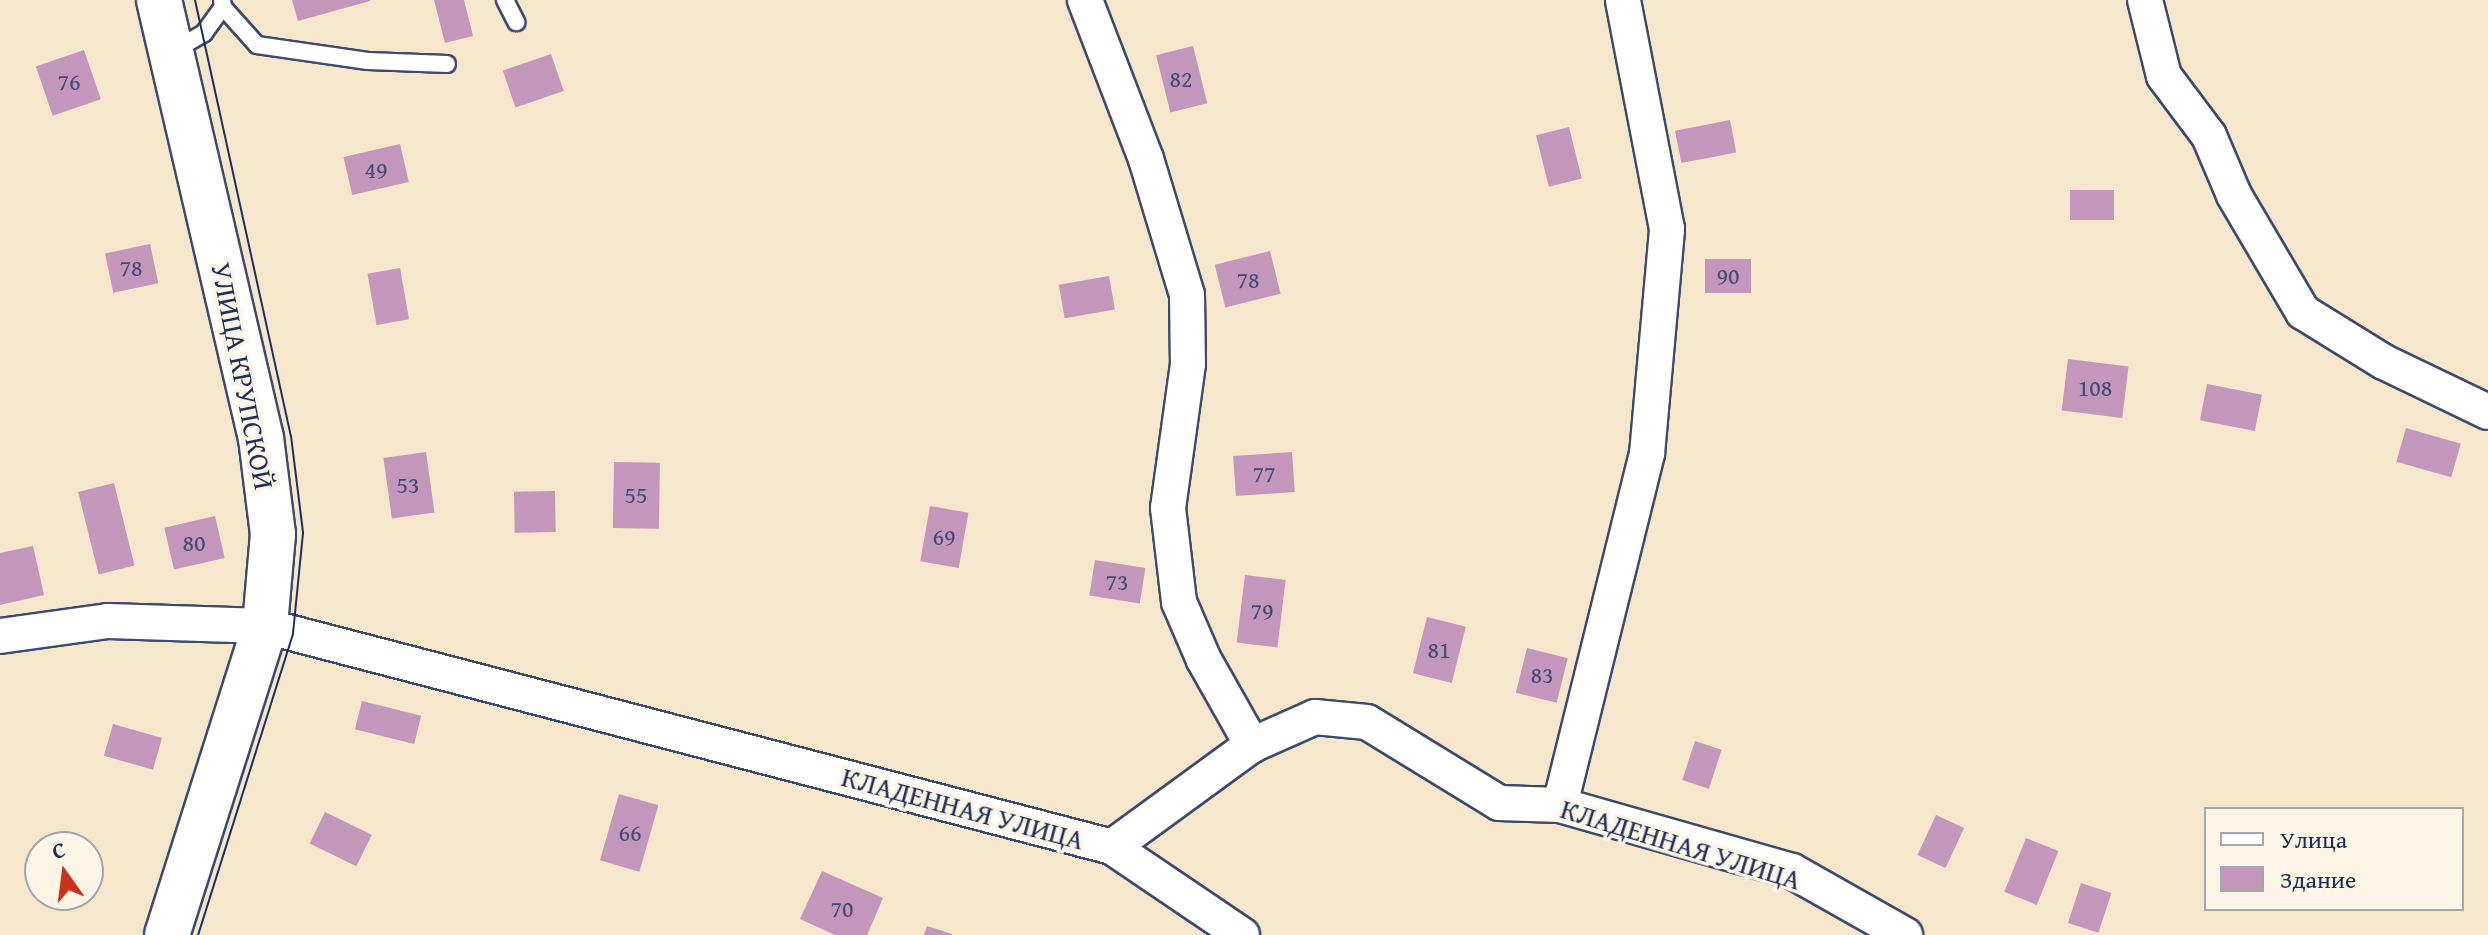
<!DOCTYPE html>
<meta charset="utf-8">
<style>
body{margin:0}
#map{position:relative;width:2488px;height:935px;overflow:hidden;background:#f6e6cc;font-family:"Gentium Book Plus",serif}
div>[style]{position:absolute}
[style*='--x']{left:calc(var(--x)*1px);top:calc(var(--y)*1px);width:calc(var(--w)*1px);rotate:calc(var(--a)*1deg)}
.building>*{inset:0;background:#c297bb;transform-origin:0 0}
.roads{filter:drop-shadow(2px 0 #3c4a6e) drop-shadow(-2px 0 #3c4a6e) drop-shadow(0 2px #3c4a6e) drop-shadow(0 -2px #3c4a6e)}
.service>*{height:16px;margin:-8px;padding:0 8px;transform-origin:8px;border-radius:8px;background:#fff}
.minor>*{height:34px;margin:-17px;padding:0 17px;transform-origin:17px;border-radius:17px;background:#fff}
.secondary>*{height:44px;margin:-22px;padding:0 22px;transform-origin:22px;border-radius:22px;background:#fff}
.tram>*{height:2px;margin:-1px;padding:0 1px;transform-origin:1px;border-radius:1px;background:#1b2f5e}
span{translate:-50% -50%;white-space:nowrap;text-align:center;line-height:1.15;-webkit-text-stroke:7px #fcf5e5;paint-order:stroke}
.number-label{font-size:24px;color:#454975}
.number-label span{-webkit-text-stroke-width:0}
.street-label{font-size:28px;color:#1b2f5e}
.legend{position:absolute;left:2204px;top:807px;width:260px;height:104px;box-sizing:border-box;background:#fcf5e5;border:2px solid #a2a6af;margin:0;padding:10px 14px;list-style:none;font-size:24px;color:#1b2f5e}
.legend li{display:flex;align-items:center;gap:16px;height:40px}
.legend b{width:40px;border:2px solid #a2a6af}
.north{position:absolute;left:24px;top:831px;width:80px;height:80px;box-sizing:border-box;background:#fcf5e5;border:2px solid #a2a6af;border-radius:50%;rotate:346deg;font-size:22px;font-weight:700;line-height:32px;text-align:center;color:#1b2f5e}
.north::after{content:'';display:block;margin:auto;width:28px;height:36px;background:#c8321e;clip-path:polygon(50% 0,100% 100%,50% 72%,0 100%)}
</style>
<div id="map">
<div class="building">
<i style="clip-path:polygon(292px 0,370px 0,370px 1px,298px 21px)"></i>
<i style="clip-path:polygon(434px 0,464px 0,473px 36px,445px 43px)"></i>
<i style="left:1193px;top:46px;width:59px;height:38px;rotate:76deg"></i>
<i style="left:84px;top:50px;width:52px;height:51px;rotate:71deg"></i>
<i style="left:551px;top:54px;width:39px;height:51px;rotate:71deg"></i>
<i style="left:1730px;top:120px;width:33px;height:56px;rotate:79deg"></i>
<i style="left:1569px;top:127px;width:53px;height:34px;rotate:76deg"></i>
<i style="left:400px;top:144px;width:39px;height:58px;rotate:77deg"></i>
<i style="left:2070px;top:190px;width:44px;height:30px"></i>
<i style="left:150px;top:244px;width:40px;height:46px;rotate:78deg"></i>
<i style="left:1270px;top:251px;width:44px;height:57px;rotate:76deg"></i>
<i style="left:1705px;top:259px;width:46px;height:34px"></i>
<i style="left:400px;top:268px;width:52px;height:33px;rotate:80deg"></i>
<i style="left:1109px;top:276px;width:34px;height:51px;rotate:80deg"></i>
<i style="left:2068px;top:359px;width:61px;height:52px;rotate:7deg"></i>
<i style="left:2207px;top:384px;width:56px;height:37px;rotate:11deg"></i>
<i style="left:2406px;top:428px;width:57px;height:35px;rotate:16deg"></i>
<i style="left:426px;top:452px;width:61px;height:43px;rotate:82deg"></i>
<i style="left:1292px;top:452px;width:40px;height:59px;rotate:86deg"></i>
<i style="left:614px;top:462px;width:46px;height:66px;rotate:1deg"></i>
<i style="left:114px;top:483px;width:85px;height:37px;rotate:76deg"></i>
<i style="left:555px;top:491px;width:41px;height:41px;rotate:89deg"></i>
<i style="left:930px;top:506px;width:39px;height:56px;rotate:10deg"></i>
<i style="left:215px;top:516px;width:43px;height:52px;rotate:77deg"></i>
<i style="clip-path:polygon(33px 546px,44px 595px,0 605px,0 553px)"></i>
<i style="left:1095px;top:560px;width:51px;height:36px;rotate:9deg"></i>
<i style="left:1245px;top:575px;width:41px;height:68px;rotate:7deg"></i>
<i style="left:1427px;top:617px;width:40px;height:58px;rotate:14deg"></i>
<i style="left:1527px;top:648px;width:42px;height:46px;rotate:14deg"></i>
<i style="left:362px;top:701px;width:61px;height:29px;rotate:14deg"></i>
<i style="left:113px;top:724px;width:51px;height:33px;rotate:16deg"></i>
<i style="left:1695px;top:741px;width:28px;height:41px;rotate:18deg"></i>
<i style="left:619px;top:794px;width:41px;height:69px;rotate:16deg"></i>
<i style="left:325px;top:812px;width:52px;height:35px;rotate:26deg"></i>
<i style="left:1936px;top:815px;width:31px;height:44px;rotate:25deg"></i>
<i style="left:2026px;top:838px;width:35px;height:58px;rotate:22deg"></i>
<i style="clip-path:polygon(822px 871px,883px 898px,867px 935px,835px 935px,800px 919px)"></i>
<i style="left:2081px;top:883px;width:32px;height:42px;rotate:18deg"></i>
<i style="clip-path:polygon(927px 926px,952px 934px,952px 935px,924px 935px)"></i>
</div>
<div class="roads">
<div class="service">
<i style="--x:505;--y:0;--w:25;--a:63"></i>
<i style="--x:223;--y:7;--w:51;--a:48.2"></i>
<i style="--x:257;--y:45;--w:112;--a:8.2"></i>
<i style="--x:368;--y:61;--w:79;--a:2.2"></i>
<i style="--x:173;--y:51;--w:36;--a:-30"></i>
<i style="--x:204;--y:33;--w:32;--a:-54"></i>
<i style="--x:223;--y:7;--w:7;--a:-98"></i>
</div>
<div class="minor">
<i style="--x:1085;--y:0;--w:170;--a:69"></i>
<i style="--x:1146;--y:159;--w:142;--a:73.2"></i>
<i style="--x:1187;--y:295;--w:69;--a:89.2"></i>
<i style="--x:1188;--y:364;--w:145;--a:97.9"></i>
<i style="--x:1168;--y:508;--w:95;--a:83.3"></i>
<i style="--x:1179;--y:602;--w:63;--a:66.7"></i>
<i style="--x:1204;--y:660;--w:98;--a:60.5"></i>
<i style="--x:2145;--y:0;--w:78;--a:76"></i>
<i style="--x:2164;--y:76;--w:75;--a:53.1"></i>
<i style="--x:2209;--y:136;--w:64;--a:67"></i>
<i style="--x:2234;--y:195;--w:136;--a:59.5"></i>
<i style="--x:2303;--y:312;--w:95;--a:31.7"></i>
<i style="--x:2384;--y:362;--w:115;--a:25.7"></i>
<i style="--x:0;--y:636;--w:109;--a:-7.9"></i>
<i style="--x:108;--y:621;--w:157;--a:1.8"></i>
<i style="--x:265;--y:626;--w:875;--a:14.62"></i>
<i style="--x:1112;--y:847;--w:173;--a:-36.1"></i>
<i style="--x:1252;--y:745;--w:69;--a:-24"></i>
<i style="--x:1315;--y:717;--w:52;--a:5.5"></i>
<i style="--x:1367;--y:722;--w:155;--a:31.5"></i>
<i style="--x:1499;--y:803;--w:61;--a:1.9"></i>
<i style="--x:1560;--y:805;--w:241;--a:15.9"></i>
<i style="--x:1792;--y:871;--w:130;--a:29.5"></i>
<i style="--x:1560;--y:805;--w:362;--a:-76.1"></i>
<i style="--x:1647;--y:454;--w:226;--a:-84.9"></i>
<i style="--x:1667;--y:229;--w:233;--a:-100.9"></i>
<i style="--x:1112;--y:847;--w:157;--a:34.1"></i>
</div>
<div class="secondary">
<i style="--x:159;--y:0;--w:450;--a:76.9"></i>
<i style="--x:261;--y:438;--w:97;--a:82.9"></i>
<i style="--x:273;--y:534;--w:92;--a:95"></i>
<i style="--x:265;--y:626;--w:324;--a:107.6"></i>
</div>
</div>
<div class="tram">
<i style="--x:195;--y:0;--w:446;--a:77.6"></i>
<i style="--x:291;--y:436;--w:98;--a:82.9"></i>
<i style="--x:303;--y:533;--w:101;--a:95.7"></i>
<i style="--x:293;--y:634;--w:316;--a:107.5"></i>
</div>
<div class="number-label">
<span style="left:1181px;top:79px">82</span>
<span style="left:69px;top:82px">76</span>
<span style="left:376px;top:170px">49</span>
<span style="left:131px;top:268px">78</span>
<span style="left:1728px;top:276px">90</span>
<span style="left:1248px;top:280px">78</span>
<span style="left:2095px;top:388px">108</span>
<span style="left:1264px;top:474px">77</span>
<span style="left:408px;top:485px">53</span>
<span style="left:636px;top:495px">55</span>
<span style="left:944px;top:537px">69</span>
<span style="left:194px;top:543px">80</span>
<span style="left:1117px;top:582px">73</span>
<span style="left:1262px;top:611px">79</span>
<span style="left:1439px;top:650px">81</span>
<span style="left:1542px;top:675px">83</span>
<span style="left:630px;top:833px">66</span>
<span style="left:842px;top:909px">70</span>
</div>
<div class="street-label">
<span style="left:243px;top:376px;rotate:79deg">УЛИЦА КРУПСКОЙ</span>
<span style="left:963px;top:808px;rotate:15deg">КЛАДЕННАЯ УЛИЦА</span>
<span style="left:1681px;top:844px;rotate:17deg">КЛАДЕННАЯ УЛИЦА</span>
</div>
<ul class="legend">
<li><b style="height:10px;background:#fff"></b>Улица</li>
<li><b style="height:22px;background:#c297bb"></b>Здание</li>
</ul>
<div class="north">С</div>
</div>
